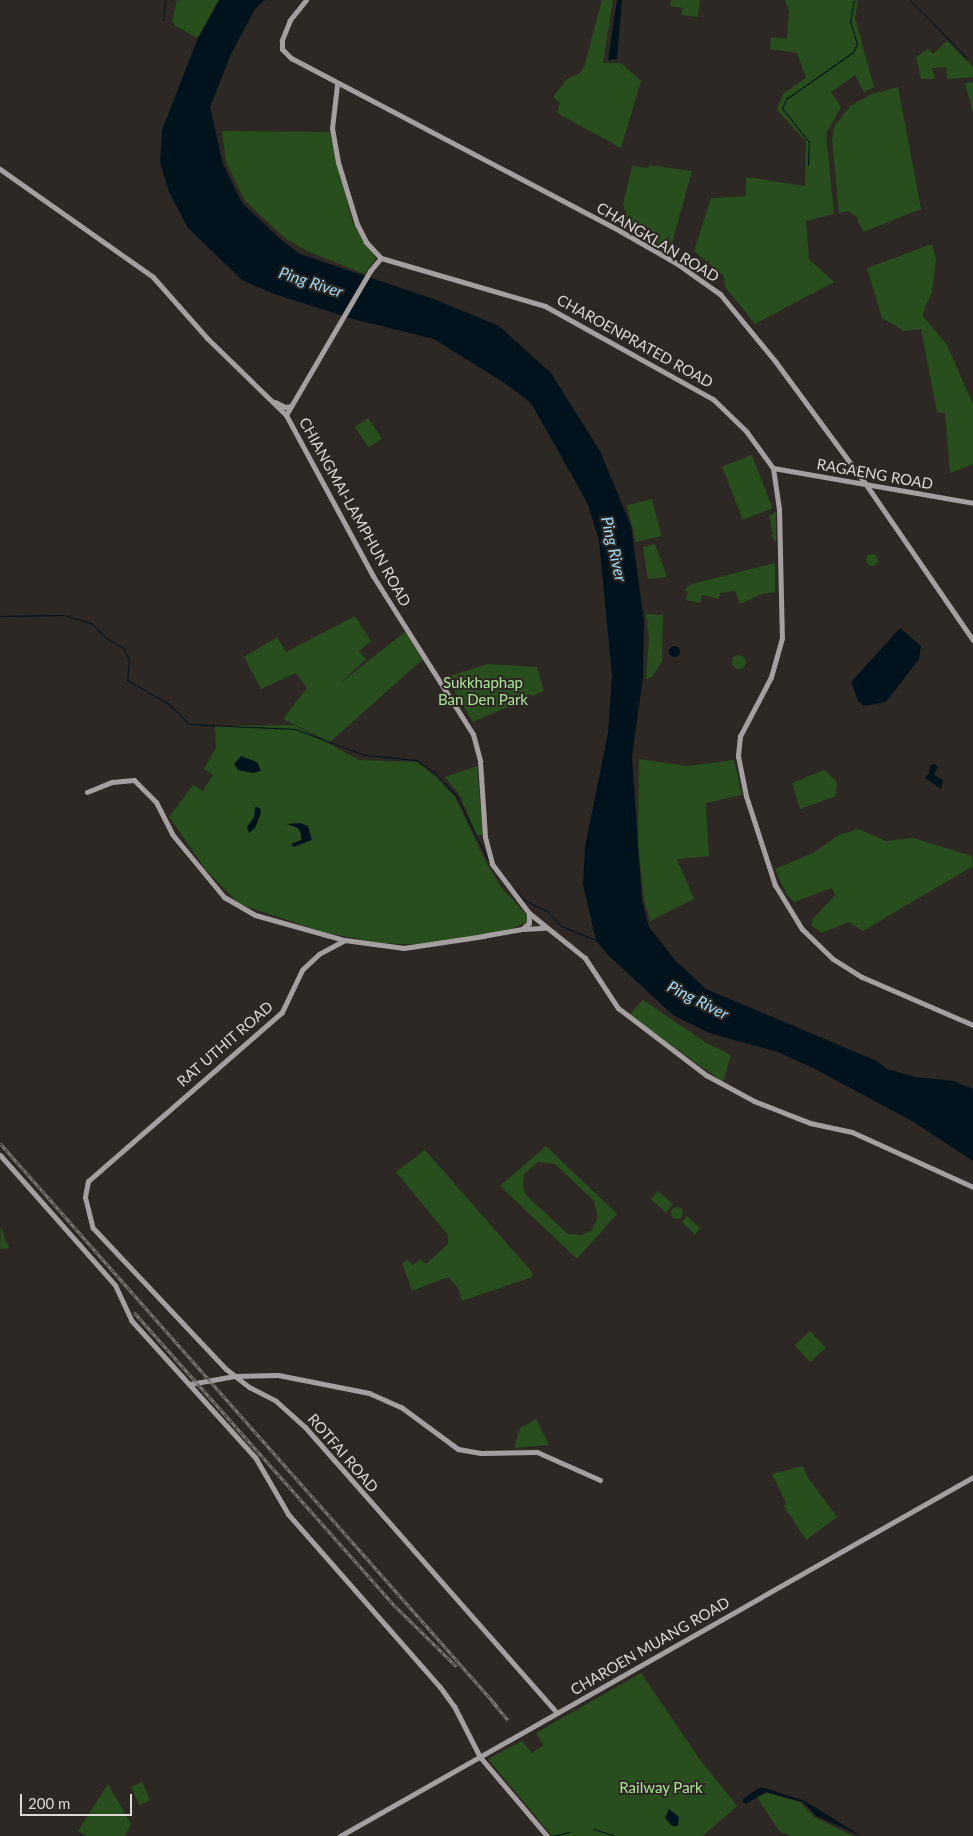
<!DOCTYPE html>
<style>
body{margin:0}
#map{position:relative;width:973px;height:1836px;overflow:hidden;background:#2e2824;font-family:Lato,sans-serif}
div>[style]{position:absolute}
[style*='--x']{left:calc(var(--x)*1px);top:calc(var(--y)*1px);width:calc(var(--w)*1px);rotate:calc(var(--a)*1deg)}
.green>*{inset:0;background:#274e1c;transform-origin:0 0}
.round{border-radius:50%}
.water>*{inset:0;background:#00131d}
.stream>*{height:1px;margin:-0.5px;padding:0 0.5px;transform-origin:0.5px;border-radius:0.5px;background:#00131d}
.canal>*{height:4px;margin:-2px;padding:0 2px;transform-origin:2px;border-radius:2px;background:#00131d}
.secondary>*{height:5px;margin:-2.5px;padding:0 2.5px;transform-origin:2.5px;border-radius:2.5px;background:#a59fa0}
.rail>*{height:3px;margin-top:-1.5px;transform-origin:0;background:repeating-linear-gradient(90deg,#2e2824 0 4px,#837e7b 0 8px);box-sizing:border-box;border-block:1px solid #837e7b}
span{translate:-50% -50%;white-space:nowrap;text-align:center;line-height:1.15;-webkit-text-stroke:4px #2e2824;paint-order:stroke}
.street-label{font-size:15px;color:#dcd9d6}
.park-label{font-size:15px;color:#a8e498}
.water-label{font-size:16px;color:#a1daf8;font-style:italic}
.scale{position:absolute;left:20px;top:1794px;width:112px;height:22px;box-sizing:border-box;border:2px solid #dcd9d6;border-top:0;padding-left:6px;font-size:15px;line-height:18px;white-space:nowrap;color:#dcd9d6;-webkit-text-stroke:4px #2e2824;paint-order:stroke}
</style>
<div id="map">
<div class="green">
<i style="clip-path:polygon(177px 0,219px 0,198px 38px,175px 26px,172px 21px)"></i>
<i style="clip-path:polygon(602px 0,613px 0,603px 63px,621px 63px,641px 81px,621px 148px,557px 113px,560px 103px,553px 97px,567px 79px,580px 73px,585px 64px)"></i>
<i style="clip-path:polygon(671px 0,700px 0,698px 17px,681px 15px,683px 8px,670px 6px)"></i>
<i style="clip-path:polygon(785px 0,858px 0,855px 18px,874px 87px,864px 92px,855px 75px,831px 92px,841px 107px,826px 134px,834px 214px,806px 221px,809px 259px,834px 282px,755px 324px,725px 287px,724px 276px,694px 251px,711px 198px,746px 196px,746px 177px,805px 186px,806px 141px,777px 110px,783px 94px,806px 78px,797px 53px,770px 49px,771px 37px,787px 39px,789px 11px)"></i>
<i style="clip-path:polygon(947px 41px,973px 67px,973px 77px,947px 79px,946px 67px,932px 68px,935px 79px,921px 79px,916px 57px,928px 49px,933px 54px)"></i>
<i style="clip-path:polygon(973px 82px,973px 112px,965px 83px)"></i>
<i style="clip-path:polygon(898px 87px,921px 209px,863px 232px,856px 216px,848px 211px,839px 213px,832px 139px,834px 127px,850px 106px,872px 94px)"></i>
<i style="clip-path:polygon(222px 131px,330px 132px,353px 224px,376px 258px,365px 274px,307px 251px,286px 239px,245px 201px,226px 162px)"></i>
<i style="clip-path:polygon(649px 165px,692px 171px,669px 254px,630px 231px,623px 204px,632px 166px,648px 168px)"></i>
<i style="clip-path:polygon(932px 244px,936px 259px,932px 292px,922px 315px,947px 345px,973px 404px,973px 464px,950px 473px,945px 413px,937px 412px,921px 329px,904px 331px,882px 318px,867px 268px)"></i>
<i style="left:368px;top:418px;width:25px;height:16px;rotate:56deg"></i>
<i style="left:752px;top:455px;width:57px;height:32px;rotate:69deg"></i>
<i style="left:652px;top:499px;width:38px;height:26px;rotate:76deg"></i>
<i style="clip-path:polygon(776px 512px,776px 543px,771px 535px,773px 534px,769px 516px)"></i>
<i style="clip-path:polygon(655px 544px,667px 577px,648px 579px,643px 547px)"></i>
<i class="round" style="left:866px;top:554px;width:12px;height:12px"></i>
<i style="clip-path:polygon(775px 563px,775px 592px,762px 594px,740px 604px,735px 591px,720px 593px,719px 599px,702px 595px,700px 603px,686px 600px,688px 592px,684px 590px,692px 584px)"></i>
<i style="clip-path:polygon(646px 614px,663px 615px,662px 662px,652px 677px,646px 679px,649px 637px)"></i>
<i style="clip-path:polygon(355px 616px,371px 641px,359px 651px,366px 659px,339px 684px,405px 632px,423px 659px,330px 742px,283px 719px,307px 688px,296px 673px,261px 689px,244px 657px,277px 637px,286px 652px)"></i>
<i class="round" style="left:732px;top:655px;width:14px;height:14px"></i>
<i style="clip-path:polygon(488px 664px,537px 667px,544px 691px,473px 722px,446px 677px)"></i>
<i style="clip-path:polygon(294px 725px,359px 760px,417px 762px,435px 776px,455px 797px,486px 862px,501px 887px,527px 915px,527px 922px,506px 931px,425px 945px,379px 943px,322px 932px,239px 904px,206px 870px,169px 817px,193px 785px,203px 791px,213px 775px,204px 769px,216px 748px,215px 726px)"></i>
<i style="clip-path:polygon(639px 759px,687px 766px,734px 760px,742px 795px,706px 803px,709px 856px,677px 859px,694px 899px,650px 921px,644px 899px,638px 846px)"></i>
<i style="clip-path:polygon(477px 766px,483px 834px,477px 836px,460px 796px,445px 777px)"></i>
<i style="clip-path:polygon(824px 770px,837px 782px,836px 796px,800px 809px,792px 783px)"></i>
<i style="clip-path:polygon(858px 829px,886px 841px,913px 838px,972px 856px,973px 866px,863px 931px,849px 922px,822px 933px,812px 926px,812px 920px,835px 895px,832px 888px,794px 902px,787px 895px,775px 869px,813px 853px,839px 835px)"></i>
<i style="clip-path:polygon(643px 1000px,705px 1042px,731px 1055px,723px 1082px,629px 1015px)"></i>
<i style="clip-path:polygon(evenodd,546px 1146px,617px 1214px,577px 1259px,500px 1186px,546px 1146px,538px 1162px,555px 1164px,594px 1201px,598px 1217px,591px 1231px,582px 1235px,568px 1234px,527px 1196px,523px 1187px,524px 1174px,538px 1162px)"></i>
<i style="clip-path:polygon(425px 1150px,532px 1272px,532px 1277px,462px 1301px,458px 1288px,448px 1277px,412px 1291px,402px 1263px,407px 1260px,413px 1265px,420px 1259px,426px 1264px,448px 1244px,448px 1235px,396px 1172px)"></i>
<i style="left:658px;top:1191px;width:20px;height:11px;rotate:41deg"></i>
<i class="round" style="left:671px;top:1207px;width:12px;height:12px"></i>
<i style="left:687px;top:1216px;width:18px;height:8px;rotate:43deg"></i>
<i style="clip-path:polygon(1px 1226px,9px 1248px,0 1249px)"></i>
<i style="left:810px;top:1331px;width:23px;height:21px;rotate:47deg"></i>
<i style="clip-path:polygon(536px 1419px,549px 1445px,514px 1448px,520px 1428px)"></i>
<i style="clip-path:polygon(803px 1466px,808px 1478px,837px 1517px,806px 1540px,784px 1506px,786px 1503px,772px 1474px)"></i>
<i style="clip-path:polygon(641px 1673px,701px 1761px,737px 1806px,703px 1836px,552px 1836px,488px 1759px,522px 1741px,532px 1753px,543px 1745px,536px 1733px)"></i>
<i style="left:142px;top:1782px;width:20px;height:12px;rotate:66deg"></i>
<i style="clip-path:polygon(108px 1784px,131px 1824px,125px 1836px,87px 1836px,78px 1831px)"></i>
<i style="clip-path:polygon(768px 1793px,800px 1802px,814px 1817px,853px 1836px,792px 1836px,780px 1832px,757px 1797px)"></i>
</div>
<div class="water">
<i style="clip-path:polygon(219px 0,265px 0,255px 9px,231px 54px,210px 107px,223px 164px,242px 203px,279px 238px,300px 254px,434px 299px,499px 326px,551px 373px,600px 451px,631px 526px,644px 621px,643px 678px,632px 756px,642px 901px,649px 927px,675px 960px,706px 989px,877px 1061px,887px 1069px,916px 1077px,954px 1081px,973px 1089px,973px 1161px,912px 1121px,815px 1069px,778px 1052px,709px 1033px,673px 1015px,608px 955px,596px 940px,583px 885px,585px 847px,608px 733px,612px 675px,599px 541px,588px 504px,531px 403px,506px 384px,434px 339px,353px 319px,274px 294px,242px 280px,188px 228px,169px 192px,160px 163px,162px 130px,198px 38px)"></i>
<i style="clip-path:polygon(617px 0,622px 0,617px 59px,608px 60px)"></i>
<i style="clip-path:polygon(900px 628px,921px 646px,919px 659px,886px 702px,864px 706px,858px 701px,851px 682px)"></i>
<i class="round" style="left:668.5px;top:645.5px;width:11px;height:11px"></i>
<i style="clip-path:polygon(241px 756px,257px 762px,261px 771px,253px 773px,238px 770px,234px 764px)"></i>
<i style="clip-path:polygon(935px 764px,938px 767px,934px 775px,943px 780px,941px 789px,925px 778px,929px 774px,930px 765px)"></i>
<i style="clip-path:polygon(255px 807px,260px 808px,261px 813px,255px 828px,249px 833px,247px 827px,254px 817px)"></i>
<i style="clip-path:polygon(300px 823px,308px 826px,312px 840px,294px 847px,291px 844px,301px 840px,301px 834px,298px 828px,287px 824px)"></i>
<i style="clip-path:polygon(761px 1787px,805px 1801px,861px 1836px,816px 1816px,803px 1802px,765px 1792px,746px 1804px,742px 1802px)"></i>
<i style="clip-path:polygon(669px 1809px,679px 1817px,678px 1826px,672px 1826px,665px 1818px)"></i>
</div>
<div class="stream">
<i style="--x:910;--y:0;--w:80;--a:45.5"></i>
<i style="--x:163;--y:20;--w:20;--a:-84"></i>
<i style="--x:808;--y:165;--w:23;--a:-88"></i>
<i style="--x:809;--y:142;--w:43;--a:-128.5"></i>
<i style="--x:782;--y:108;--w:10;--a:-66"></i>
<i style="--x:786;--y:99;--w:82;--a:-35"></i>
<i style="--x:853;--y:52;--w:9;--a:-63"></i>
<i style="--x:857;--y:44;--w:24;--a:-107"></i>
<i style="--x:850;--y:21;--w:21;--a:-79"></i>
<i style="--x:0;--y:616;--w:63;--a:-0.9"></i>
<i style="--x:63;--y:615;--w:29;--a:16"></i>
<i style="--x:91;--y:623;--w:21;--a:45"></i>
<i style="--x:106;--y:638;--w:20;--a:30"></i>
<i style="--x:123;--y:648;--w:13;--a:61"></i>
<i style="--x:129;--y:659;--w:21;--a:95"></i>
<i style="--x:127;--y:680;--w:48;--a:29.7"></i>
<i style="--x:169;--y:704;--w:28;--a:45"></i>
<i style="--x:189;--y:724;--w:106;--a:2.7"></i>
<i style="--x:295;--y:729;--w:75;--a:20.4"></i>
<i style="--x:365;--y:755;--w:51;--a:5.6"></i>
<i style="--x:416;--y:760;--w:23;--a:34"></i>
<i style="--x:435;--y:773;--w:33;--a:47"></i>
<i style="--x:457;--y:797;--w:70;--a:63.8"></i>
<i style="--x:512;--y:886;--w:17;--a:50"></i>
<i style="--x:523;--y:899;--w:28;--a:27"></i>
<i style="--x:548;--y:912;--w:19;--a:47"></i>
<i style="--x:561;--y:926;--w:38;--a:22"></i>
<i style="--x:593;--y:1829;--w:21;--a:17"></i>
<i style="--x:551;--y:1836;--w:19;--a:-12"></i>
</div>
<div class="canal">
<i style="--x:745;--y:1800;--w:16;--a:-35"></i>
</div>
<div class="secondary">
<i style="--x:306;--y:0;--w:26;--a:129"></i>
<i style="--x:290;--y:20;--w:22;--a:112"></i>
<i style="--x:282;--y:40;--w:9;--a:90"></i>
<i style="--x:282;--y:49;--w:13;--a:45"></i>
<i style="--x:291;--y:58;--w:372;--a:27.7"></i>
<i style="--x:620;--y:231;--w:64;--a:29.7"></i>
<i style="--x:676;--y:263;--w:54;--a:35.2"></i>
<i style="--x:720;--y:294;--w:87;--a:50.6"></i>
<i style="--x:775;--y:361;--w:155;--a:53.6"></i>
<i style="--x:867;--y:486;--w:187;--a:55.5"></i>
<i style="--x:337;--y:85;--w:43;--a:96.6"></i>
<i style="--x:332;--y:128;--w:35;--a:80"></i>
<i style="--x:338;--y:162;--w:65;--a:73"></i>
<i style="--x:357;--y:224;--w:20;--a:63"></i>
<i style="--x:366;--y:242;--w:22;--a:47"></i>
<i style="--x:381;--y:258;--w:171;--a:16.3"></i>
<i style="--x:545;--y:306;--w:192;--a:29"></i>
<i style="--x:713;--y:399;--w:46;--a:44.1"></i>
<i style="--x:746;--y:431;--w:46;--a:53.9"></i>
<i style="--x:773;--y:468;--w:41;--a:81.7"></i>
<i style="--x:779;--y:509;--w:129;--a:88.7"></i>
<i style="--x:782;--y:638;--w:41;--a:105.8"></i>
<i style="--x:771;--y:677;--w:67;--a:117.7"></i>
<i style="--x:740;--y:736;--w:20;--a:96"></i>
<i style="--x:738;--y:756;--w:41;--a:78.7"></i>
<i style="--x:746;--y:796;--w:94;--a:72"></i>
<i style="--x:775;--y:885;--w:52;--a:58.5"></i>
<i style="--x:802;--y:929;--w:43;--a:44.1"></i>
<i style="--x:833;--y:959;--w:34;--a:32"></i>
<i style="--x:862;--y:977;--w:121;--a:23.4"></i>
<i style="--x:0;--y:169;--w:187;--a:35.2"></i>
<i style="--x:153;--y:277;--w:81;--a:48.5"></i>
<i style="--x:207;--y:338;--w:110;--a:44.3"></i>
<i style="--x:286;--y:415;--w:183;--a:61.6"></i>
<i style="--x:373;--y:576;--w:187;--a:57.7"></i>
<i style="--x:473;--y:734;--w:28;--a:75"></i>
<i style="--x:480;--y:761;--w:76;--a:86.2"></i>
<i style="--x:485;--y:837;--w:28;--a:75"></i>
<i style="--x:492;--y:864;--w:61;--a:52.9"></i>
<i style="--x:529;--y:913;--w:72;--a:38.8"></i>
<i style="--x:585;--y:958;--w:60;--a:56.6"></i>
<i style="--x:618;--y:1008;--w:111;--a:37.3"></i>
<i style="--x:706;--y:1075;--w:55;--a:28.4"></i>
<i style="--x:754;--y:1101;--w:60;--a:21.4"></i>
<i style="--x:810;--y:1123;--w:43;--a:12.1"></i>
<i style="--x:852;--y:1132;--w:133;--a:24.4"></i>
<i style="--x:275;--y:402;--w:11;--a:27"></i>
<i style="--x:285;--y:407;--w:6;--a:-9"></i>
<i style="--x:286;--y:415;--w:167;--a:-59.7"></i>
<i style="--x:370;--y:271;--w:17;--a:-50"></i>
<i style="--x:773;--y:468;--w:203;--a:9.9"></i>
<i style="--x:87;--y:792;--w:27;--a:-22"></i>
<i style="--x:112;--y:782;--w:22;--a:-5"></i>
<i style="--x:134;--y:780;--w:31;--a:45"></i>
<i style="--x:156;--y:802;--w:36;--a:63"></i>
<i style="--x:172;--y:834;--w:82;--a:50.5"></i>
<i style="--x:224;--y:897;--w:36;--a:30"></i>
<i style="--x:255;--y:915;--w:92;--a:15.7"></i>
<i style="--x:529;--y:913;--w:10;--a:90"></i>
<i style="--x:529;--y:923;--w:9;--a:139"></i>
<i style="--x:522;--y:929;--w:39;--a:170"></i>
<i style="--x:484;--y:936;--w:81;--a:171.5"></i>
<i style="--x:404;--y:948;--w:60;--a:-172.3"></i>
<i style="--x:345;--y:940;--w:30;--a:152"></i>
<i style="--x:319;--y:954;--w:23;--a:137"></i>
<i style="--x:302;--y:970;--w:47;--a:115.5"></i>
<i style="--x:282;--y:1012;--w:257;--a:138.9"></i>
<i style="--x:88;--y:1181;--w:16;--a:101"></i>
<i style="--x:85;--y:1197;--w:32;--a:76"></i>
<i style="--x:93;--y:1228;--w:194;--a:46.7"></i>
<i style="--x:226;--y:1369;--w:29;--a:38"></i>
<i style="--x:249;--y:1387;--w:30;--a:27"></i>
<i style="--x:276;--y:1401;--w:39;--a:42"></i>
<i style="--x:305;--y:1427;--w:381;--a:48.6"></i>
<i style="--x:523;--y:929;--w:22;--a:-3"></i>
<i style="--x:0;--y:1155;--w:174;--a:48.5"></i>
<i style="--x:115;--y:1285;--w:38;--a:65"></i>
<i style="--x:131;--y:1320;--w:185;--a:47.9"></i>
<i style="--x:255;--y:1457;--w:66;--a:59.9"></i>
<i style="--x:288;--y:1514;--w:230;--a:48.7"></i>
<i style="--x:440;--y:1687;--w:24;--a:54"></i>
<i style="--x:454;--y:1706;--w:57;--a:63"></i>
<i style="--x:480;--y:1757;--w:104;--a:49.7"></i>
<i style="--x:190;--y:1384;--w:45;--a:-10.3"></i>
<i style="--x:234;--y:1376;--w:44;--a:-1.3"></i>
<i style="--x:278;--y:1375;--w:93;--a:11.2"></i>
<i style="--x:369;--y:1393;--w:35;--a:24"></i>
<i style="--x:401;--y:1407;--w:71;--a:36.4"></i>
<i style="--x:458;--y:1449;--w:23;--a:10"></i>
<i style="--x:481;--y:1453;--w:56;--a:-1"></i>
<i style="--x:537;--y:1452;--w:69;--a:24"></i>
<i style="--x:340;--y:1836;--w:728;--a:-29.56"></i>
</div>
<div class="rail">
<i style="--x:0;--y:1143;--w:751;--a:48.56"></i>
<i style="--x:134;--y:1312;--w:393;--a:48.4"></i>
<i style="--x:395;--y:1606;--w:86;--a:44.5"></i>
<i style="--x:492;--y:1701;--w:25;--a:50"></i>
</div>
<div class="street-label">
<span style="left:658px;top:242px;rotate:31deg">CHANGKLAN ROAD</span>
<span style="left:635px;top:341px;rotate:29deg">CHAROENPRATED ROAD</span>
<span style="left:875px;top:474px;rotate:10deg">RAGAENG ROAD</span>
<span style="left:355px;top:512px;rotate:61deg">CHIANGMAI-LAMPHUN ROAD</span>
<span style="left:225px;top:1044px;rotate:-41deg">RAT UTHIT ROAD</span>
<span style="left:343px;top:1453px;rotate:49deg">ROTFAI ROAD</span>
<span style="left:650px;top:1646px;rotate:-30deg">CHAROEN MUANG ROAD</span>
</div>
<div class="park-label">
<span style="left:483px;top:691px">Sukkhaphap<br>Ban Den Park</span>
<span style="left:661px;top:1788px">Railway Park</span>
</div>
<div class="water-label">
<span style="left:311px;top:282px;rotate:18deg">Ping River</span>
<span style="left:614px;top:549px;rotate:77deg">Ping River</span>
<span style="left:698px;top:1000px;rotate:27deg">Ping River</span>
</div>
<div class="scale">200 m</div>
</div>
